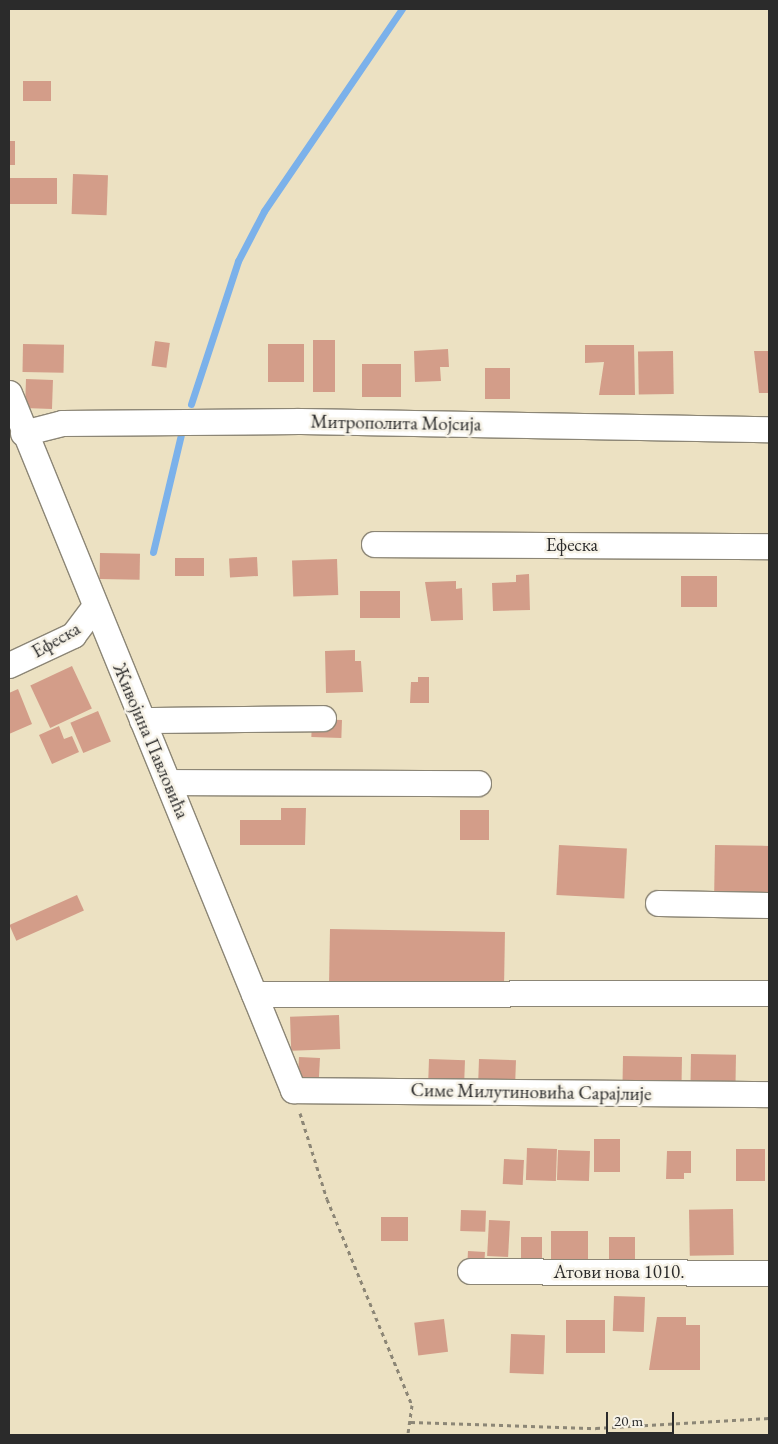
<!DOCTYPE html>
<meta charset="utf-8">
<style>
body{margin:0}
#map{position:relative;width:778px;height:1444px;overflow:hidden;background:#ece1c2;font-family:"EB Garamond",serif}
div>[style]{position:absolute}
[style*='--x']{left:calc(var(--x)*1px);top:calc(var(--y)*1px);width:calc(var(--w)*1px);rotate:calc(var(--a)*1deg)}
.stream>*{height:7px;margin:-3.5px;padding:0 3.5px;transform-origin:3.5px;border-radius:3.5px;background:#7bb1ea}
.building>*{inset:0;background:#d39d89;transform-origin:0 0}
.path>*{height:3px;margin-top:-1.5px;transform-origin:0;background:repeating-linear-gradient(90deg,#8c8676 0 4px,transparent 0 8px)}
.roads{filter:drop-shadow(1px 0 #8c8676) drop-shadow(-1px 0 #8c8676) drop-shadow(0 1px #8c8676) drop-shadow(0 -1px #8c8676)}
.minor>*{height:25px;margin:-12.5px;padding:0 12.5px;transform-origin:12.5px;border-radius:12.5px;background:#fff}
span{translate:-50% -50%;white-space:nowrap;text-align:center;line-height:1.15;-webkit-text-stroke:5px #f7f3e8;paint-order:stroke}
.street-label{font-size:19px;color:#2b2b2b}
.frame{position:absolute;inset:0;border:10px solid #2b2b2b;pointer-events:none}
.scale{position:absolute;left:606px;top:1412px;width:68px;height:22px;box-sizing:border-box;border:2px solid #2b2b2b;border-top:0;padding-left:6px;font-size:15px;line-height:18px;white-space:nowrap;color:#2b2b2b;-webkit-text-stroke:4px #f7f3e8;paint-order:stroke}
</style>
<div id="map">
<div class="stream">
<i style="--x:191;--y:404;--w:151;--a:-71.8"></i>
<i style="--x:238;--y:261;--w:56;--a:-62.5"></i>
<i style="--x:264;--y:211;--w:245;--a:-55.7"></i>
<i style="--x:153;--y:552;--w:130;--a:-76.6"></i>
</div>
<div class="building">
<i style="left:51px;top:81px;width:20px;height:28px;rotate:90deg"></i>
<i style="left:9px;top:141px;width:6px;height:24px"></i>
<i style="left:73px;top:174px;width:35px;height:40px;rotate:2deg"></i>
<i style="left:9px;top:178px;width:48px;height:26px"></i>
<i style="left:313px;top:340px;width:22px;height:52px"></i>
<i style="left:155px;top:341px;width:15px;height:25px;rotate:8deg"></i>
<i style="left:23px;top:344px;width:41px;height:28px;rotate:1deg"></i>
<i style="left:268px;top:344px;width:36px;height:38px"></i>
<i style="clip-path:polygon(585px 345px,634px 345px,635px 395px,599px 395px,604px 362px,585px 363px)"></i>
<i style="clip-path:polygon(448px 349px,449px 367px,440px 367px,441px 381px,415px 382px,414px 351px)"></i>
<i style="left:673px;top:351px;width:43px;height:35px;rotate:89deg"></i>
<i style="clip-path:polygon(754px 351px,769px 351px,769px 393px,759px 393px)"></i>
<i style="left:362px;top:364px;width:39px;height:33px"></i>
<i style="left:485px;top:368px;width:25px;height:31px"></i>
<i style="left:26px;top:379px;width:27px;height:29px;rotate:2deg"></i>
<i style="left:100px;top:553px;width:40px;height:26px;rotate:1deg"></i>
<i style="left:257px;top:557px;width:19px;height:28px;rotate:87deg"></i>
<i style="left:175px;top:558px;width:29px;height:18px"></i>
<i style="left:337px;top:559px;width:36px;height:45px;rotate:88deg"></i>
<i style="clip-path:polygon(529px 574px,530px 610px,493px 611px,492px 583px,516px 582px,516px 575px)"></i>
<i style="left:681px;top:576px;width:36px;height:31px"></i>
<i style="clip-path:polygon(456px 581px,456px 589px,462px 588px,463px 620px,431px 621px,425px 582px)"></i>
<i style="left:400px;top:591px;width:27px;height:40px;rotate:90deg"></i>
<i style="clip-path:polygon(355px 650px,355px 661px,361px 661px,363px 692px,326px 693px,325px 651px)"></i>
<i style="left:72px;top:666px;width:47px;height:46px;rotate:65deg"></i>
<i style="clip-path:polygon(418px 677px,429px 677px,429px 703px,410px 703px,411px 682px,418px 682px)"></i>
<i style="clip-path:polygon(18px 689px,32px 724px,9px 734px,9px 693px)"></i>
<i style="left:98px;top:711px;width:33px;height:30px;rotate:67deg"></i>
<i style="left:312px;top:719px;width:30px;height:18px;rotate:2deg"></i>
<i style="clip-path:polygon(59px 726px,64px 739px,72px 736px,79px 752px,52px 764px,39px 735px)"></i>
<i style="clip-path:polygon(281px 808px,306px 808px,305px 845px,240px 845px,240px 820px,281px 820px)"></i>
<i style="left:460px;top:810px;width:29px;height:30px"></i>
<i style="left:559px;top:845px;width:68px;height:50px;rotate:3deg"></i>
<i style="left:715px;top:845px;width:54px;height:51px;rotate:1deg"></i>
<i style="left:77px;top:895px;width:17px;height:74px;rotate:66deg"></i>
<i style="left:330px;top:929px;width:175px;height:59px;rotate:1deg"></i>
<i style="left:339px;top:1015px;width:34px;height:49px;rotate:88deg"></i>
<i style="left:691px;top:1054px;width:45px;height:33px;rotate:1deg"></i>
<i style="left:623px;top:1056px;width:59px;height:28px;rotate:1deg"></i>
<i style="left:299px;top:1057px;width:21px;height:21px;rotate:3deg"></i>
<i style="left:429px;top:1059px;width:36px;height:25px;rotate:2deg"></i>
<i style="left:479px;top:1059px;width:37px;height:25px;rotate:2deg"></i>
<i style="left:594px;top:1139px;width:26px;height:33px"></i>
<i style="left:527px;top:1148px;width:30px;height:32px;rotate:2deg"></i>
<i style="left:736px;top:1149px;width:29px;height:32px"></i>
<i style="left:558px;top:1150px;width:32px;height:30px;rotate:2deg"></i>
<i style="clip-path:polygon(667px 1151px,691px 1151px,691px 1173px,684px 1173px,684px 1179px,666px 1179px)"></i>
<i style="left:504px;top:1159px;width:20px;height:25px;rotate:3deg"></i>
<i style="left:733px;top:1209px;width:46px;height:44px;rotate:89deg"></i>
<i style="left:461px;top:1210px;width:25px;height:21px;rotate:2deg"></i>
<i style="left:381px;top:1217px;width:27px;height:24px"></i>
<i style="left:489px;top:1220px;width:21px;height:36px;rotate:3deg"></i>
<i style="left:551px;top:1231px;width:37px;height:29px"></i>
<i style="left:521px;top:1237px;width:21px;height:23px"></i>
<i style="left:635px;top:1237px;width:28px;height:26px;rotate:90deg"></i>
<i style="left:468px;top:1251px;width:17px;height:16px;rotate:3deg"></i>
<i style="left:614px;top:1296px;width:31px;height:35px;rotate:2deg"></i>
<i style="clip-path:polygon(657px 1317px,686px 1317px,686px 1325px,700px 1325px,700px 1370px,649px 1370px)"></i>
<i style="left:444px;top:1319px;width:33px;height:30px;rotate:83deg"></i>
<i style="left:566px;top:1320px;width:39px;height:33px"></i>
<i style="left:511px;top:1334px;width:34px;height:39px;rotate:2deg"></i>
</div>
<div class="path">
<i style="--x:300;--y:1113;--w:90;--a:72.6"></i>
<i style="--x:327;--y:1199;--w:223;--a:67.6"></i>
<i style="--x:412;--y:1405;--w:30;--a:98"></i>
<i style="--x:411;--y:1422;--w:185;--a:1.9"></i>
<i style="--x:596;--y:1428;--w:173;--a:-3.3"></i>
</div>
<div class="roads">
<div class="minor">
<i style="--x:9;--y:393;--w:753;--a:67.83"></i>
<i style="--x:293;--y:1090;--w:476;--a:0.5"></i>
<i style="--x:23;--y:433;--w:40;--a:-14.4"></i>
<i style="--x:62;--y:423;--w:237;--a:-0.5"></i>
<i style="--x:299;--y:421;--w:470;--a:1"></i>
<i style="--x:374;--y:544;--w:395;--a:0.3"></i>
<i style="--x:9;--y:665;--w:71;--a:-25.1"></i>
<i style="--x:73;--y:635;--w:35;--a:-53"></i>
<i style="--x:142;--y:720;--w:181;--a:-0.6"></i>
<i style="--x:168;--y:782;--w:310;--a:0.2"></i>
<i style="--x:658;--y:903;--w:111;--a:1"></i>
<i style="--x:254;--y:994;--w:515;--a:-0.11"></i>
<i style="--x:470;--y:1271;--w:299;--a:0.4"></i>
</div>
</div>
<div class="street-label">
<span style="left:396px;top:423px;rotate:1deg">Митрополита Мојсија</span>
<span style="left:572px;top:545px">Ефеска</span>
<span style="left:56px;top:640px;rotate:-30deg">Ефеска</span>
<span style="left:151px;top:741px;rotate:67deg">Живојина Павловића</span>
<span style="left:531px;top:1092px;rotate:1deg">Симе Милутиновића Сарајлије</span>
<span style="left:619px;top:1272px">Атови нова 1010.</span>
</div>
<div class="frame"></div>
<div class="scale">20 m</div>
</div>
